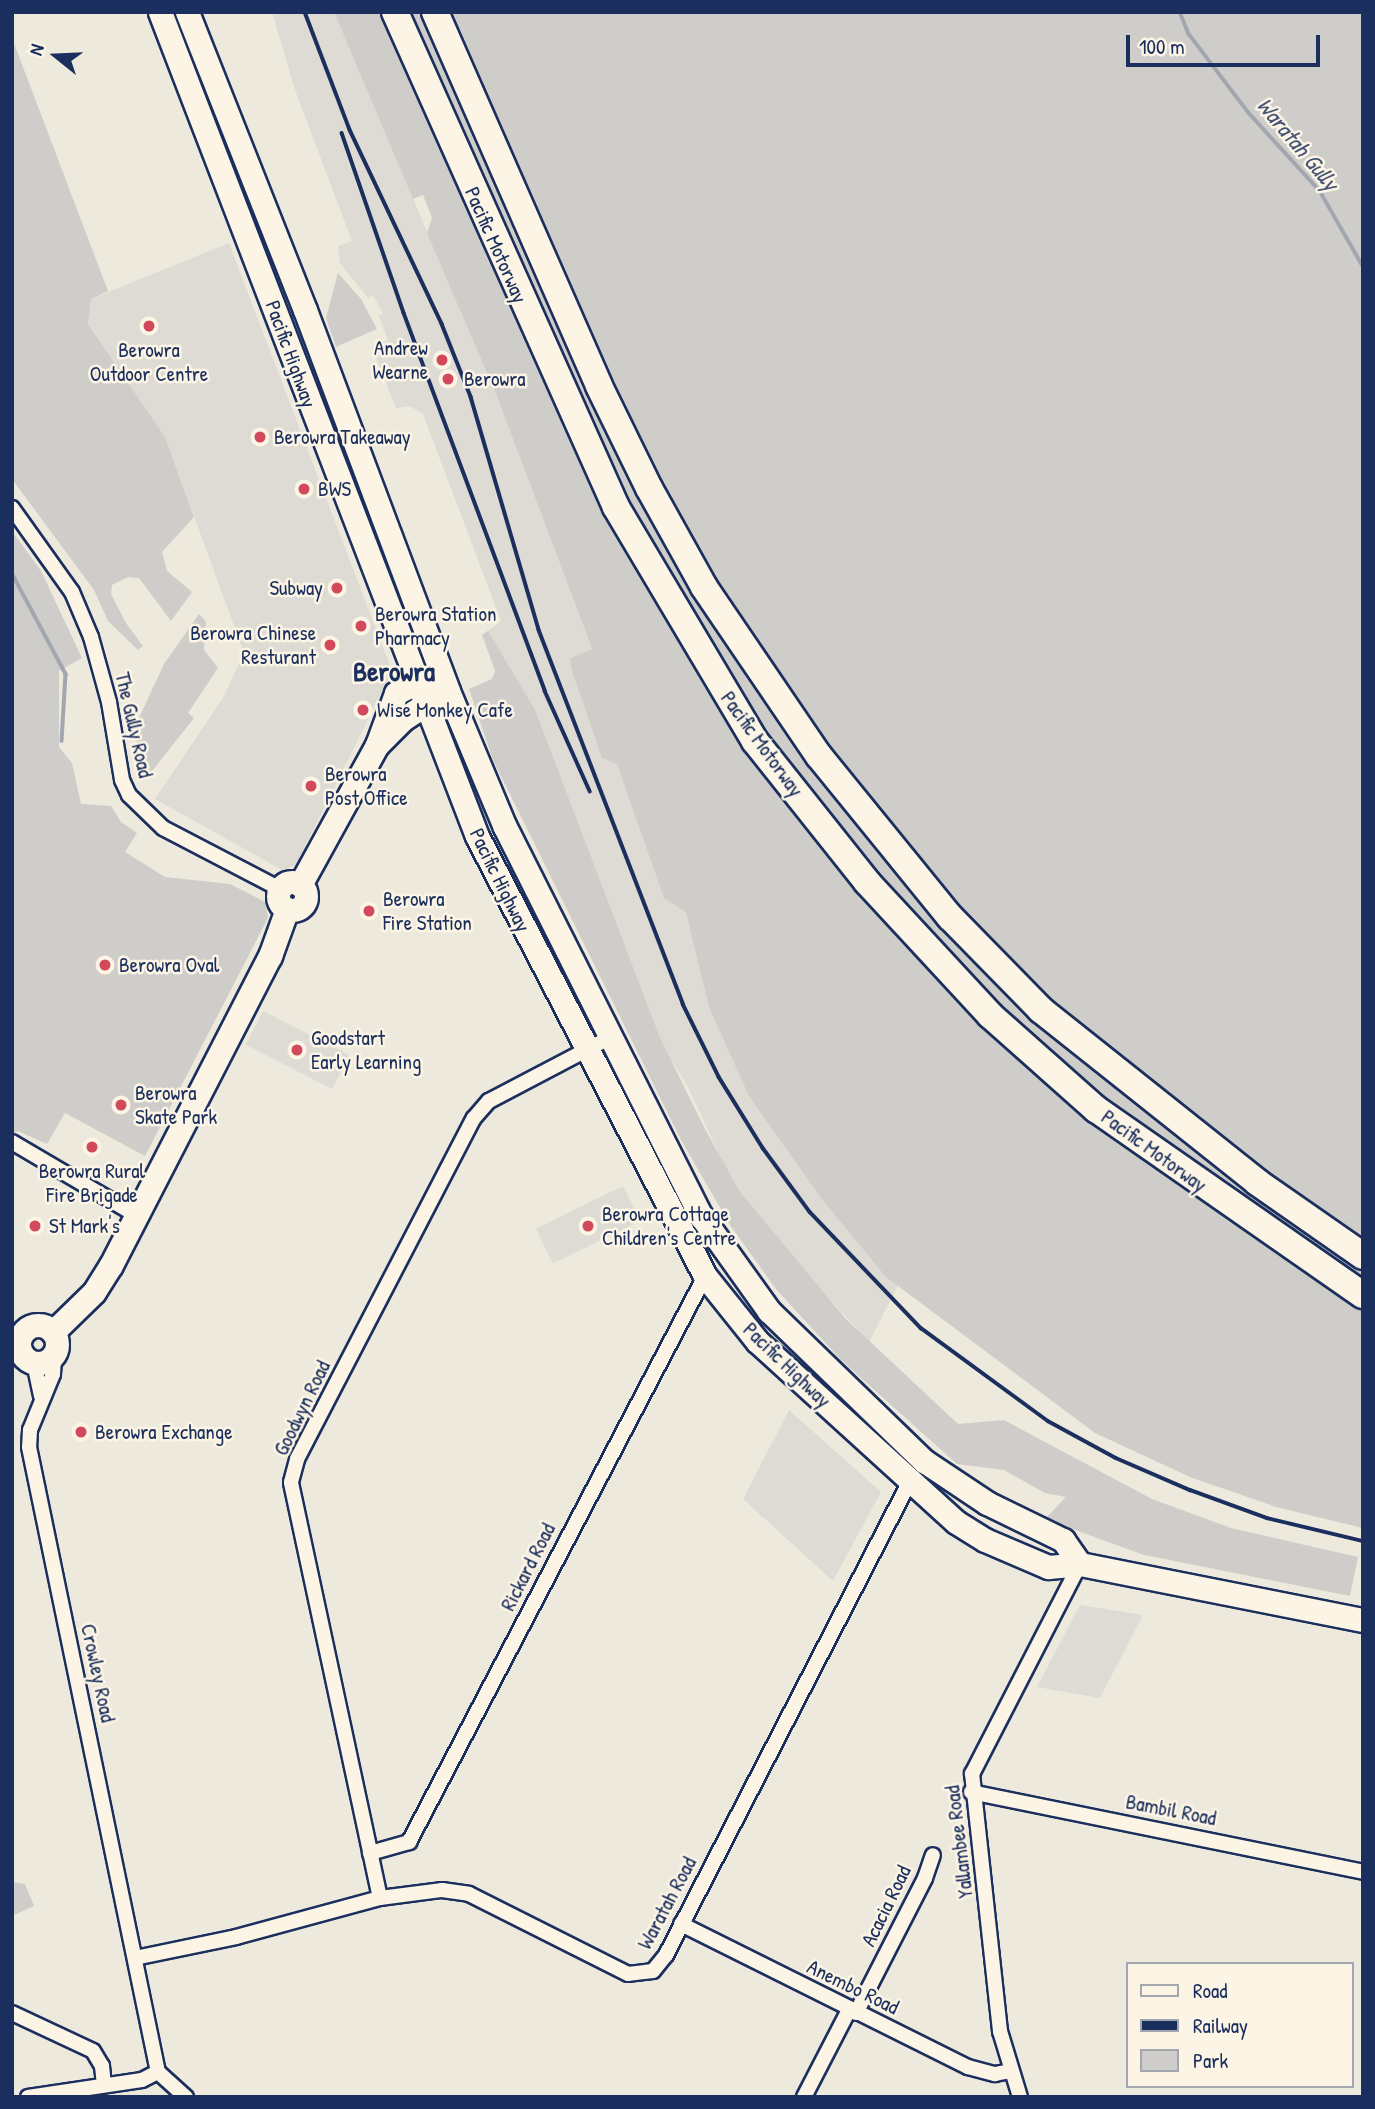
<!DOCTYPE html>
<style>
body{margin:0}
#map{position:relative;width:1375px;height:2109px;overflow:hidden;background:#eee9dd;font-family:"Patrick Hand",sans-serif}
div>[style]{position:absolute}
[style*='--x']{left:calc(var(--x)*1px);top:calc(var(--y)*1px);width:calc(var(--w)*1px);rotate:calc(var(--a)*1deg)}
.built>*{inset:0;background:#dedbd4;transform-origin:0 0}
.green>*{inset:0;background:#cfcdca}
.stream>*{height:3.5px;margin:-1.75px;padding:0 1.75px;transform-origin:1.75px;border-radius:1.75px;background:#a2a7af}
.roads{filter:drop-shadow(2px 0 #1b2f5e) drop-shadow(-2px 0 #1b2f5e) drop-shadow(0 2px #1b2f5e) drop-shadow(0 -2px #1b2f5e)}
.minor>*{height:14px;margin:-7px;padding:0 7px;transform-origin:7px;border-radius:7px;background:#fcf5e5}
.primary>*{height:23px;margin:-11.5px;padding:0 11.5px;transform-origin:11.5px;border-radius:11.5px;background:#fcf5e5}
.primary>.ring{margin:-11.5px;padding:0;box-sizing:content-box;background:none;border:23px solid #fcf5e5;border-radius:50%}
.motorway>*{height:26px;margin:-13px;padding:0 13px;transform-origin:13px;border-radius:13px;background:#fcf5e5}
.rail>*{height:3.5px;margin:-1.75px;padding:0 1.75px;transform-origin:1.75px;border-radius:1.75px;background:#1b2f5e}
.dots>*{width:19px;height:19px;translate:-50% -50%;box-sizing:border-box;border:4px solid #fcf5e5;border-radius:50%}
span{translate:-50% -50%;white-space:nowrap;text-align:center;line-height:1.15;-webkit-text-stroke:5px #fcf5e5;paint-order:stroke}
.street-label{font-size:21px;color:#1b2f5e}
.poi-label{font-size:21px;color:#1b2f5e}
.right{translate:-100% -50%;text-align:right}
.left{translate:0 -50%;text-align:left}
.water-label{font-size:23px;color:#445376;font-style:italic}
.district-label{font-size:28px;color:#1b2f5e;font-weight:700}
.frame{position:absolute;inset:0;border:14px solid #1b2f5e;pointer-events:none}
.legend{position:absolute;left:1126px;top:1962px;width:228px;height:126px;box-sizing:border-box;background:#fcf5e5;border:2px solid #a2a6af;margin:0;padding:9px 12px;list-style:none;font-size:21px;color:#1b2f5e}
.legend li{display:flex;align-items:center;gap:14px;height:35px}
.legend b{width:35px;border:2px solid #a2a6af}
.north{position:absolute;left:21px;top:21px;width:70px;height:70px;-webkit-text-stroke:5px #fcf5e5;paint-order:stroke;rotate:288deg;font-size:19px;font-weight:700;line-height:28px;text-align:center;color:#1b2f5e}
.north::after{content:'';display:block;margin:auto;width:24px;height:32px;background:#1b2f5e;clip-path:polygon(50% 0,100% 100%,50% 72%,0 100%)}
.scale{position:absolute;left:1126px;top:35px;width:194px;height:32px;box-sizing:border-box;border:4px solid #1b2f5e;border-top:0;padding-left:9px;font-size:21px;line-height:24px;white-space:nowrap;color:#1b2f5e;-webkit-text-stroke:5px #fcf5e5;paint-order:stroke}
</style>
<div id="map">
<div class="built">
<i style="clip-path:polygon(272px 12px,334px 12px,496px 394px,667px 850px,911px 1260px,869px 1342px,741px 1201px,687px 1085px,606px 958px,482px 635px,501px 621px,423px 414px,410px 406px,396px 408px,372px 347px,388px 340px,379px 316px,383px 313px,373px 295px,368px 298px,340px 263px,338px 246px,352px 241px,295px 90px)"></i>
<i style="clip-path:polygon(229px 243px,392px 671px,296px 865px,282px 870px,155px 799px,223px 698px,244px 653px,165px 437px,88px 324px,91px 299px)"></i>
<i style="left:263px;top:1011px;width:97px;height:38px;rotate:27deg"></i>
<i style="left:623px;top:1186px;width:39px;height:97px;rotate:64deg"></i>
<i style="clip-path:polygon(789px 1410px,881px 1492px,833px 1581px,743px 1499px)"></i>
<i style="clip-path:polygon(1080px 1605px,1143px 1615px,1100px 1698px,1037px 1687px)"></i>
</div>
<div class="green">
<i style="clip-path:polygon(334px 12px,1363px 12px,1363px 1528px,1276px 1507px,1190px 1477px,1095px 1433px,886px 1277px,821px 1198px,749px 1096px,709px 1007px,686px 912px,664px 898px,617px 764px,602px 758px,571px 668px,571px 658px,592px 649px,496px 394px,427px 233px,432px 218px,423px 195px,413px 199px)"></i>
<i style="clip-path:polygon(12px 38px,108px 291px,91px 299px,88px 324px,165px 437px,194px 517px,162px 552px,167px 571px,192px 592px,171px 621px,139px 578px,128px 577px,112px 585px,111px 594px,126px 623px,143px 646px,138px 650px,108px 621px,94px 590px,12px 479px)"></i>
<i style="clip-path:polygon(338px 273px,361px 299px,377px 329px,336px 347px,326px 318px)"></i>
<i style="clip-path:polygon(12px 531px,41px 571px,82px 658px,59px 671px,59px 747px,72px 763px,81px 804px,111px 806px,121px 822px,137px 833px,125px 852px,165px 877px,230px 884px,265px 902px,268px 918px,145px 1156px,65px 1113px,47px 1144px,18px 1131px,12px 1133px)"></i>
<i style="clip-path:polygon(199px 614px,206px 622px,204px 650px,218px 668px,188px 713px,194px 718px,145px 780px,136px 738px,139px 718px,164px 664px)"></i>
<i style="clip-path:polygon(488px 631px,535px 710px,660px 1038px,705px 1129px,740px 1192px,846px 1319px,958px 1424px,1004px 1420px,1152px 1499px,1231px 1528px,1358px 1557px,1350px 1596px,1144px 1555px,1045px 1519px,1066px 1497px,1045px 1493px,1004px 1470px,957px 1464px,841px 1360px,776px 1289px,730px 1225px,681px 1140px,493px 760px,469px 689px,492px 679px,495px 671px,482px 635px)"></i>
<i style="clip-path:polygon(12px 1882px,25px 1884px,34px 1906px,12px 1916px)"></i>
</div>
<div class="stream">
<i style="--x:1180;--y:12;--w:24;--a:68"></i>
<i style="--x:1189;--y:34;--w:99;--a:52.8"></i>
<i style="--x:1249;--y:113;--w:105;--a:47.7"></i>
<i style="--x:1320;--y:191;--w:86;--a:60.2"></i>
<i style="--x:12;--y:573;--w:115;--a:61.9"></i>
<i style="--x:66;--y:674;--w:67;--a:93.4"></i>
</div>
<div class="roads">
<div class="minor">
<i style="--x:12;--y:508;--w:103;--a:54.5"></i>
<i style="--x:72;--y:592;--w:49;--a:67.1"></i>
<i style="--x:91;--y:637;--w:67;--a:74.5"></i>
<i style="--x:109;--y:702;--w:79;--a:80.5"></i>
<i style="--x:122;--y:780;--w:17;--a:65"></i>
<i style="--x:129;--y:795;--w:47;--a:44.1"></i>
<i style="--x:163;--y:828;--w:132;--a:27.5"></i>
<i style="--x:12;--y:1142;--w:144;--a:30.5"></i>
<i style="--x:54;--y:1356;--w:18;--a:93"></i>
<i style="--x:53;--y:1374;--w:61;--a:112.3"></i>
<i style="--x:30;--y:1430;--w:17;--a:93"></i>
<i style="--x:29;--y:1447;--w:638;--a:78.34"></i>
<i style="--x:158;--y:2072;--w:38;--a:42"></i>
<i style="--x:34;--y:1363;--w:34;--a:78"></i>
<i style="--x:971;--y:1792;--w:400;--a:11.5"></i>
<i style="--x:370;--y:1853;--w:41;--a:-15.8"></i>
<i style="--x:409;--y:1842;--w:639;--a:-62.39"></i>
<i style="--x:380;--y:1898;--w:425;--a:-102.1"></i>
<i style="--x:291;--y:1482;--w:24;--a:-75"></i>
<i style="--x:297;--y:1459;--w:384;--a:-62.6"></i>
<i style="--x:474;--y:1118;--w:23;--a:-49"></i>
<i style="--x:489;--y:1101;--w:138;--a:-27.7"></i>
<i style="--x:681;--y:1924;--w:321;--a:26.5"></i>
<i style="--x:968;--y:2067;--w:28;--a:15"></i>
<i style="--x:995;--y:2074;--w:15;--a:-11"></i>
<i style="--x:135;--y:1958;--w:103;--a:-11.7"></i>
<i style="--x:236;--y:1937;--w:149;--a:-15.2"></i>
<i style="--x:380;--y:1898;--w:63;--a:-7.4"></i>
<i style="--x:442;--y:1890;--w:27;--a:8"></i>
<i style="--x:469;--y:1894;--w:178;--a:26.7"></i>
<i style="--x:628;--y:1974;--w:25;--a:-7"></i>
<i style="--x:653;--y:1971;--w:21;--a:-51"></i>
<i style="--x:666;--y:1955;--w:533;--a:-62.76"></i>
<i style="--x:12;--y:2013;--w:89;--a:25.1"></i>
<i style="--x:93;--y:2051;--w:17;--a:59"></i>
<i style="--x:102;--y:2066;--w:19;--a:84"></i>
<i style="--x:856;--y:2013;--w:152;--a:-62.9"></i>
<i style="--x:925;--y:1878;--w:24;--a:-71"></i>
<i style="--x:28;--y:2097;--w:115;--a:-8.5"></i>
<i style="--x:142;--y:2080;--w:18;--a:-27"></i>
<i style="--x:804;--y:2097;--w:98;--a:-62.7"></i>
<i style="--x:1020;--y:2097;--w:69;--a:-106.9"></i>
<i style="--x:1000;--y:2031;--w:259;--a:-96.2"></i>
<i style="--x:972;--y:1774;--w:236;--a:-62.8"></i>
</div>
<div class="primary">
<i style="--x:160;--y:12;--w:883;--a:68.96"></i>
<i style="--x:477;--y:836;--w:496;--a:62.6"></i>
<i style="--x:705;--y:1276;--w:83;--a:51.3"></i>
<i style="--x:757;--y:1341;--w:269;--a:42.3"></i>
<i style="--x:956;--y:1522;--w:34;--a:32"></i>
<i style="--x:985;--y:1540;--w:69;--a:23.2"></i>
<i style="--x:1048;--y:1567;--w:32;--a:-5"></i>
<i style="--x:1080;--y:1564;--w:288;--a:11.2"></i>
<i style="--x:187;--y:12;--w:321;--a:68.4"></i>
<i style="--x:305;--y:310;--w:407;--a:69.4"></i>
<i style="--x:448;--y:691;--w:147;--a:67.3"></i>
<i style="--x:505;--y:827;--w:436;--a:63.3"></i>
<i style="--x:701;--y:1216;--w:117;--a:54.4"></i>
<i style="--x:769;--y:1311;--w:216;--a:44.1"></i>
<i style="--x:924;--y:1461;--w:76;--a:33.7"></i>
<i style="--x:987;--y:1503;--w:85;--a:26"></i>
<i style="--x:1063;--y:1540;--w:29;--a:55"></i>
<i style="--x:377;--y:745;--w:37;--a:-45"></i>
<i style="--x:403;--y:719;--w:40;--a:-32.9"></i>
<i class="ring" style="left:278px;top:882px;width:5px;height:5px"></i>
<i style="--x:300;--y:885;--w:160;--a:-61.2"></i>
<i style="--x:377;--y:745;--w:55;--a:-69.9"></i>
<i style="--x:396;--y:693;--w:36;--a:-27"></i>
<i class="ring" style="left:19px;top:1325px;width:15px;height:15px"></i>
<i style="--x:53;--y:1332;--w:57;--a:-44.3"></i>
<i style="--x:94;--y:1292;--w:32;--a:-58"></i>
<i style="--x:111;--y:1265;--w:348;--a:-62.8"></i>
<i style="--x:270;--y:956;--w:50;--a:-70.1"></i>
</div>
<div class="motorway">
<i style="--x:395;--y:12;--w:542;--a:65.94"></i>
<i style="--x:616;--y:507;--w:272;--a:59.3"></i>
<i style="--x:755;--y:741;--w:180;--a:51.5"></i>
<i style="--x:867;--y:882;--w:181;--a:47.2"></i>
<i style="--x:990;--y:1015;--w:142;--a:41.6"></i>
<i style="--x:1096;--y:1109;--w:325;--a:34.9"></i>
<i style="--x:435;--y:12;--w:408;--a:66.3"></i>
<i style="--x:599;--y:386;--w:114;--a:63.9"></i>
<i style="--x:649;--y:488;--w:113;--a:60.9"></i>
<i style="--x:704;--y:587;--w:204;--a:55.8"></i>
<i style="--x:819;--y:756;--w:208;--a:50.9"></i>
<i style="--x:950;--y:917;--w:130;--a:45.6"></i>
<i style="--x:1041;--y:1010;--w:276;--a:38.5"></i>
<i style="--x:1257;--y:1182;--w:129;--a:34.9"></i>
</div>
</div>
<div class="rail">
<i style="--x:305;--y:12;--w:126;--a:69.1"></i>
<i style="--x:350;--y:130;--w:215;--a:64.6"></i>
<i style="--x:442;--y:324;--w:79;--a:68.3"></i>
<i style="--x:471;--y:397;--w:243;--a:73.7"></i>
<i style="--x:539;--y:630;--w:401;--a:68.9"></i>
<i style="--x:683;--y:1004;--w:81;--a:63.7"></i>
<i style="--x:719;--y:1077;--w:84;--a:58.2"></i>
<i style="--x:763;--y:1148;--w:79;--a:53.7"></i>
<i style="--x:810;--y:1212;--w:161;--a:46.3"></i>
<i style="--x:921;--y:1328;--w:157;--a:36.2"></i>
<i style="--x:1048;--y:1421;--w:77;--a:28.6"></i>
<i style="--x:1116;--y:1458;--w:81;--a:23.4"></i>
<i style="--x:1190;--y:1490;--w:82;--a:20"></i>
<i style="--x:1267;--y:1518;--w:99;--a:13.5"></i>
<i style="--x:342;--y:133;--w:190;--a:71"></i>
<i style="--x:404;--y:313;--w:403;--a:69.5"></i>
<i style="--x:545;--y:691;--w:110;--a:65.8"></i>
</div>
<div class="dots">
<i style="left:149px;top:326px;background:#d1495b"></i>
<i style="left:442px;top:360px;background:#d1495b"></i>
<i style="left:448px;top:379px;background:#d1495b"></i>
<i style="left:260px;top:437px;background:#d1495b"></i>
<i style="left:304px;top:489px;background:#d1495b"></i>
<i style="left:337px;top:588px;background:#d1495b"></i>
<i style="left:361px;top:626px;background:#d1495b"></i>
<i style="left:330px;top:645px;background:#d1495b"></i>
<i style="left:363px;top:710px;background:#d1495b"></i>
<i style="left:311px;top:786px;background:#d1495b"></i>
<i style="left:369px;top:911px;background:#d1495b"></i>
<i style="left:105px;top:965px;background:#d1495b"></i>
<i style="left:297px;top:1050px;background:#d1495b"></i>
<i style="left:121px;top:1105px;background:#d1495b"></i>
<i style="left:92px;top:1147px;background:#d1495b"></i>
<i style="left:35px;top:1226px;background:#d1495b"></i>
<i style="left:588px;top:1226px;background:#d1495b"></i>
<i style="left:81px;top:1432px;background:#d1495b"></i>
</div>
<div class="street-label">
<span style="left:496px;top:245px;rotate:66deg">Pacific Motorway</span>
<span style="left:291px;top:354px;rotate:70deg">Pacific Highway</span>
<span style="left:134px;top:725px;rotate:77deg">The Gully Road</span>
<span style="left:762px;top:744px;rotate:54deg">Pacific Motorway</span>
<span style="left:500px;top:880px;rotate:64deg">Pacific Highway</span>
<span style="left:1154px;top:1151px;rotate:36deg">Pacific Motorway</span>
<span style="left:787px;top:1365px;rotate:44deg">Pacific Highway</span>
<span style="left:302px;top:1408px;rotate:-64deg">Goodwyn Road</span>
<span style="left:528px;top:1567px;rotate:-63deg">Rickard Road</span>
<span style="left:98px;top:1673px;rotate:78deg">Crowley Road</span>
<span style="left:1171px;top:1810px;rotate:11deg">Bambil Road</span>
<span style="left:959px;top:1842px;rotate:-97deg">Yallambee Road</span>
<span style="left:667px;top:1903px;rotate:-62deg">Waratah Road</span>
<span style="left:886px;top:1906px;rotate:-64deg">Acacia Road</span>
<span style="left:853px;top:1987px;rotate:26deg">Anembo Road</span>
</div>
<div class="poi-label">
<span class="right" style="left:428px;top:360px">Andrew<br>Wearne</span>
<span style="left:149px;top:362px">Berowra<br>Outdoor Centre</span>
<span class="left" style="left:464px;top:379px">Berowra</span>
<span class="left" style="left:274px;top:437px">Berowra Takeaway</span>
<span class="left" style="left:318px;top:489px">BWS</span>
<span class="right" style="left:323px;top:588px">Subway</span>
<span class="left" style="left:375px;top:626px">Berowra Station<br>Pharmacy</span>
<span class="right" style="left:316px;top:645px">Berowra Chinese<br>Resturant</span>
<span class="left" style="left:377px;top:710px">Wise Monkey Cafe</span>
<span class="left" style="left:325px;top:786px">Berowra<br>Post Office</span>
<span class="left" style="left:383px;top:911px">Berowra<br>Fire Station</span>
<span class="left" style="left:119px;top:965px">Berowra Oval</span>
<span class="left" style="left:311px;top:1050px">Goodstart<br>Early Learning</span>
<span class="left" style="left:135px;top:1105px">Berowra<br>Skate Park</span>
<span style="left:92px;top:1183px">Berowra Rural<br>Fire Brigade</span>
<span class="left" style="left:602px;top:1226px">Berowra Cottage<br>Children's Centre</span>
<span class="left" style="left:49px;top:1226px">St Mark's</span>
<span class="left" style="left:95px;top:1432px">Berowra Exchange</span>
</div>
<div class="water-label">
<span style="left:1298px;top:144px;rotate:50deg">Waratah Gully</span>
</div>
<div class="district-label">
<span style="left:394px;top:671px">Berowra</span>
</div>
<div class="frame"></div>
<ul class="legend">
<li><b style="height:9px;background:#fcf5e5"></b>Road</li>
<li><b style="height:9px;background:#1b2f5e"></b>Railway</li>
<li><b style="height:19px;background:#cfcdca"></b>Park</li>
</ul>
<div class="north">N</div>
<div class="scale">100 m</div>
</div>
